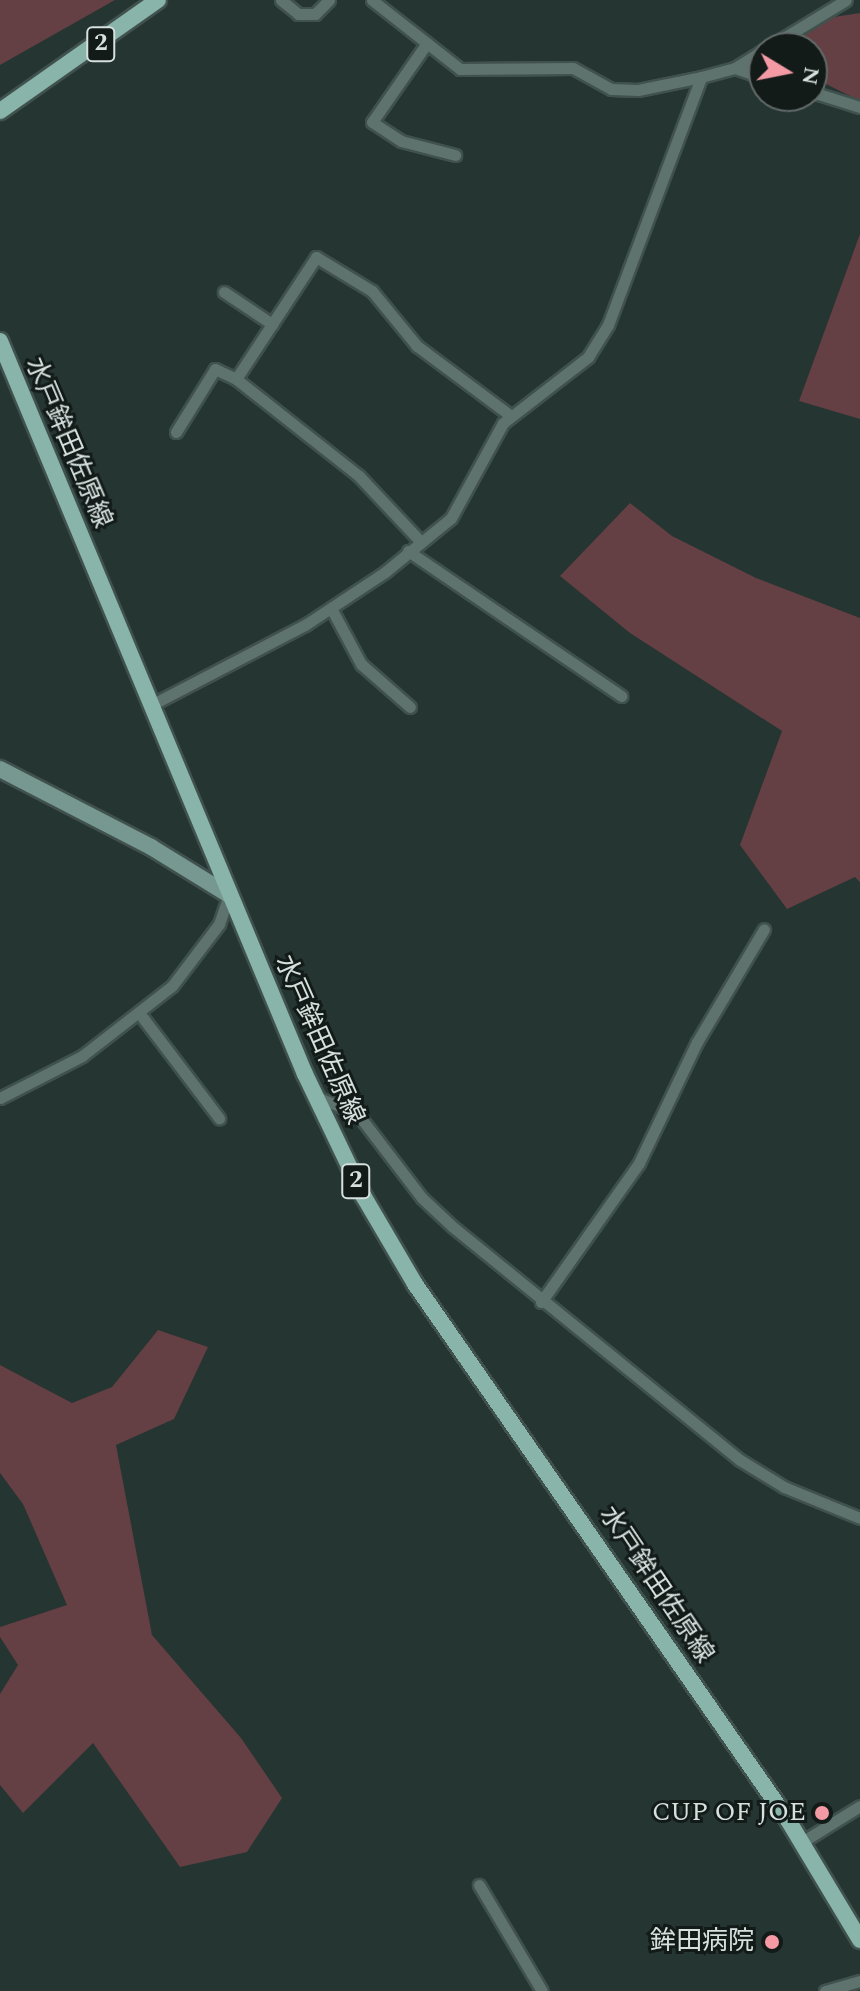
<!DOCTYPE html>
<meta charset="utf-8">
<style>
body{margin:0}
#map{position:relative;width:860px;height:1991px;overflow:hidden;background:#243532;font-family:Spectral,"Noto Sans JP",serif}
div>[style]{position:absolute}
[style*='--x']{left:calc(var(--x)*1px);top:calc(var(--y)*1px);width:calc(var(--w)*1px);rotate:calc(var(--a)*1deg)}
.green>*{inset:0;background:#643f43}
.roads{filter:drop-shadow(2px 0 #40514e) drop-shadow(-2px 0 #40514e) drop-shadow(0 2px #40514e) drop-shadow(0 -2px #40514e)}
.street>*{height:11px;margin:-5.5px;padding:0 5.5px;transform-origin:5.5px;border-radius:5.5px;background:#5e736e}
.secondary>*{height:16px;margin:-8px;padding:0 8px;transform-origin:8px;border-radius:8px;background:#769890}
.primary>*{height:16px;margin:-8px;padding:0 8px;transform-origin:8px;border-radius:8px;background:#88b4aa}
.dots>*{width:22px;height:22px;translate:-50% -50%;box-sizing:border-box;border:4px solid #131b19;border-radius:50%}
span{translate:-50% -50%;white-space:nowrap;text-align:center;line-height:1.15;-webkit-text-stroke:6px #131b19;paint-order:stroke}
.shield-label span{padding:2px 6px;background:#131b19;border:2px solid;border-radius:6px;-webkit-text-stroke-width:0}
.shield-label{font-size:24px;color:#d6e1de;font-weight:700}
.street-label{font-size:26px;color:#d6e1de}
.poi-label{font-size:26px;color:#d6e1de}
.right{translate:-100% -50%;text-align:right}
.north{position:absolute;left:748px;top:32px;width:80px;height:80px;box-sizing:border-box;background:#131b19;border:2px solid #616a68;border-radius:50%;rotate:100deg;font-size:22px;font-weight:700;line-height:32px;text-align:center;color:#d6e1de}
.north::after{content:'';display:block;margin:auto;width:28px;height:36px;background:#f49aa5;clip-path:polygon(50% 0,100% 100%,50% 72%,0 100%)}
</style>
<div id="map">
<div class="green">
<i style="clip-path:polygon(0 0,115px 0,0 65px)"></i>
<i style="clip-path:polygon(860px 13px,860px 101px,812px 77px,812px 48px,785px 48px,827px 18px)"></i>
<i style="clip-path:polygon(860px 234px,860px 419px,799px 401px)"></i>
<i style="clip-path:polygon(630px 503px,672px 536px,756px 578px,860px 618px,860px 882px,855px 877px,787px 909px,740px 845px,782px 731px,630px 633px,560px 576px)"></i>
<i style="clip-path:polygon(158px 1330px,208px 1347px,174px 1419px,116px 1445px,152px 1635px,241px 1738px,282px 1798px,247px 1852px,180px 1867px,93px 1743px,23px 1813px,0 1785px,0 1694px,18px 1665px,0 1637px,0 1627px,67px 1605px,23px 1504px,0 1473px,0 1365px,72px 1403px,112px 1387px)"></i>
</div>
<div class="roads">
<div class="street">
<i style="--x:281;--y:0;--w:22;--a:39"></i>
<i style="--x:298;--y:14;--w:17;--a:0"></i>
<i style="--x:315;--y:14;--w:20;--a:-45"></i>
<i style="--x:372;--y:0;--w:112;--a:38.1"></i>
<i style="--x:460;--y:69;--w:113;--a:-0.5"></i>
<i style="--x:573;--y:68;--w:43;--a:28.9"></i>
<i style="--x:611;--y:89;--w:27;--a:2"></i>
<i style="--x:638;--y:90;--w:64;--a:-11.7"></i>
<i style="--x:427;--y:43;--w:96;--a:124.8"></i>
<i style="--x:372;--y:122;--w:35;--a:33"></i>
<i style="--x:401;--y:141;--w:56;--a:14.5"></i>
<i style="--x:767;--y:48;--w:92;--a:-31.3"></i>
<i style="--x:735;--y:68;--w:34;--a:-32"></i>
<i style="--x:812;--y:92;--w:50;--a:17.4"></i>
<i style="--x:224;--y:292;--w:58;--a:33.7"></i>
<i style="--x:176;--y:432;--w:74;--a:-58.2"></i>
<i style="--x:215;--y:369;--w:23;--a:25"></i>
<i style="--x:420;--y:541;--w:89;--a:-133.2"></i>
<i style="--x:359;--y:476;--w:157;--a:-141.7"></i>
<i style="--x:236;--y:379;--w:146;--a:-56.7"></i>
<i style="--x:316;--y:257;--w:66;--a:31.3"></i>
<i style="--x:372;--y:291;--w:71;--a:50.7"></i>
<i style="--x:417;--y:346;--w:117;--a:36.7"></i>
<i style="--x:408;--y:551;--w:258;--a:34.2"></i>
<i style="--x:331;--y:608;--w:64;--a:61.8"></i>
<i style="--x:361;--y:664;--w:65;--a:41.3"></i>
<i style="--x:151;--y:705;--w:174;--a:-27.5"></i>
<i style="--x:305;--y:625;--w:96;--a:-33.5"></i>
<i style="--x:385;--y:572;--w:85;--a:-39.3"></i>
<i style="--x:451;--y:518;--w:108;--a:-61.3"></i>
<i style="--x:503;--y:423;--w:108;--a:-37.8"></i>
<i style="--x:588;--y:357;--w:38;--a:-58"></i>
<i style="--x:608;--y:325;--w:265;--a:-69.4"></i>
<i style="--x:701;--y:77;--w:35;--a:-15"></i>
<i style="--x:735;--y:68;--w:31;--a:19"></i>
<i style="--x:140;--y:1014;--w:131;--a:52.8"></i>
<i style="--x:316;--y:1097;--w:44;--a:21.3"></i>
<i style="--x:357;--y:1113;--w:107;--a:52.6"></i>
<i style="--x:422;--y:1198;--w:42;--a:43.1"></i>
<i style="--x:453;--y:1227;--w:370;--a:39.1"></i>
<i style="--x:740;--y:1460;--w:52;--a:31.5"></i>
<i style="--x:784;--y:1487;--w:82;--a:22.2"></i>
<i style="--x:0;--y:1098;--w:92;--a:-27.1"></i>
<i style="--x:82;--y:1056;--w:114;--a:-37.9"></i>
<i style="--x:172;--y:986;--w:78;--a:-52.8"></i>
<i style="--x:219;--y:924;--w:31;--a:-71"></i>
<i style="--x:541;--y:1302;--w:170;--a:-54.8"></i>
<i style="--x:639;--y:1163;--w:134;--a:-64.4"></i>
<i style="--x:697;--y:1042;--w:131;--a:-59.3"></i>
<i style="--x:802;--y:1842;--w:68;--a:-31.8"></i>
<i style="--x:479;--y:1885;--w:123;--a:59.3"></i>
<i style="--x:825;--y:1991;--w:36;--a:-16"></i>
</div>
<div class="secondary">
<i style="--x:0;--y:769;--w:170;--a:27.3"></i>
<i style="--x:151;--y:847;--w:92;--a:31.6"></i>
</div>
<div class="primary">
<i style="--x:0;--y:111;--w:193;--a:-35.1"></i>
<i style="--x:0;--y:341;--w:794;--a:67.41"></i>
<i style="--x:305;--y:1074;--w:136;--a:64.4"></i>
<i style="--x:364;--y:1197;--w:101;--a:59.6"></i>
<i style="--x:415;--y:1284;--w:653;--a:55.17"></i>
<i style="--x:788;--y:1820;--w:140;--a:59"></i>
</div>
</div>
<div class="dots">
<i style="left:822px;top:1813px;background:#f49aa5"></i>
<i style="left:772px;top:1942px;background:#f49aa5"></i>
</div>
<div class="shield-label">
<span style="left:101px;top:44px">2</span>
<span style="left:356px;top:1181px">2</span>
</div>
<div class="street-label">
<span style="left:68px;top:443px;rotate:67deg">水戸鉾田佐原線</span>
<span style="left:319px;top:1040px;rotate:66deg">水戸鉾田佐原線</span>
<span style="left:656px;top:1585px;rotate:56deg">水戸鉾田佐原線</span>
</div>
<div class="poi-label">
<span class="right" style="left:806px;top:1813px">CUP OF JOE</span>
<span class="right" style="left:754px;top:1942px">鉾田病院</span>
</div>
<div class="north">N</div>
</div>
